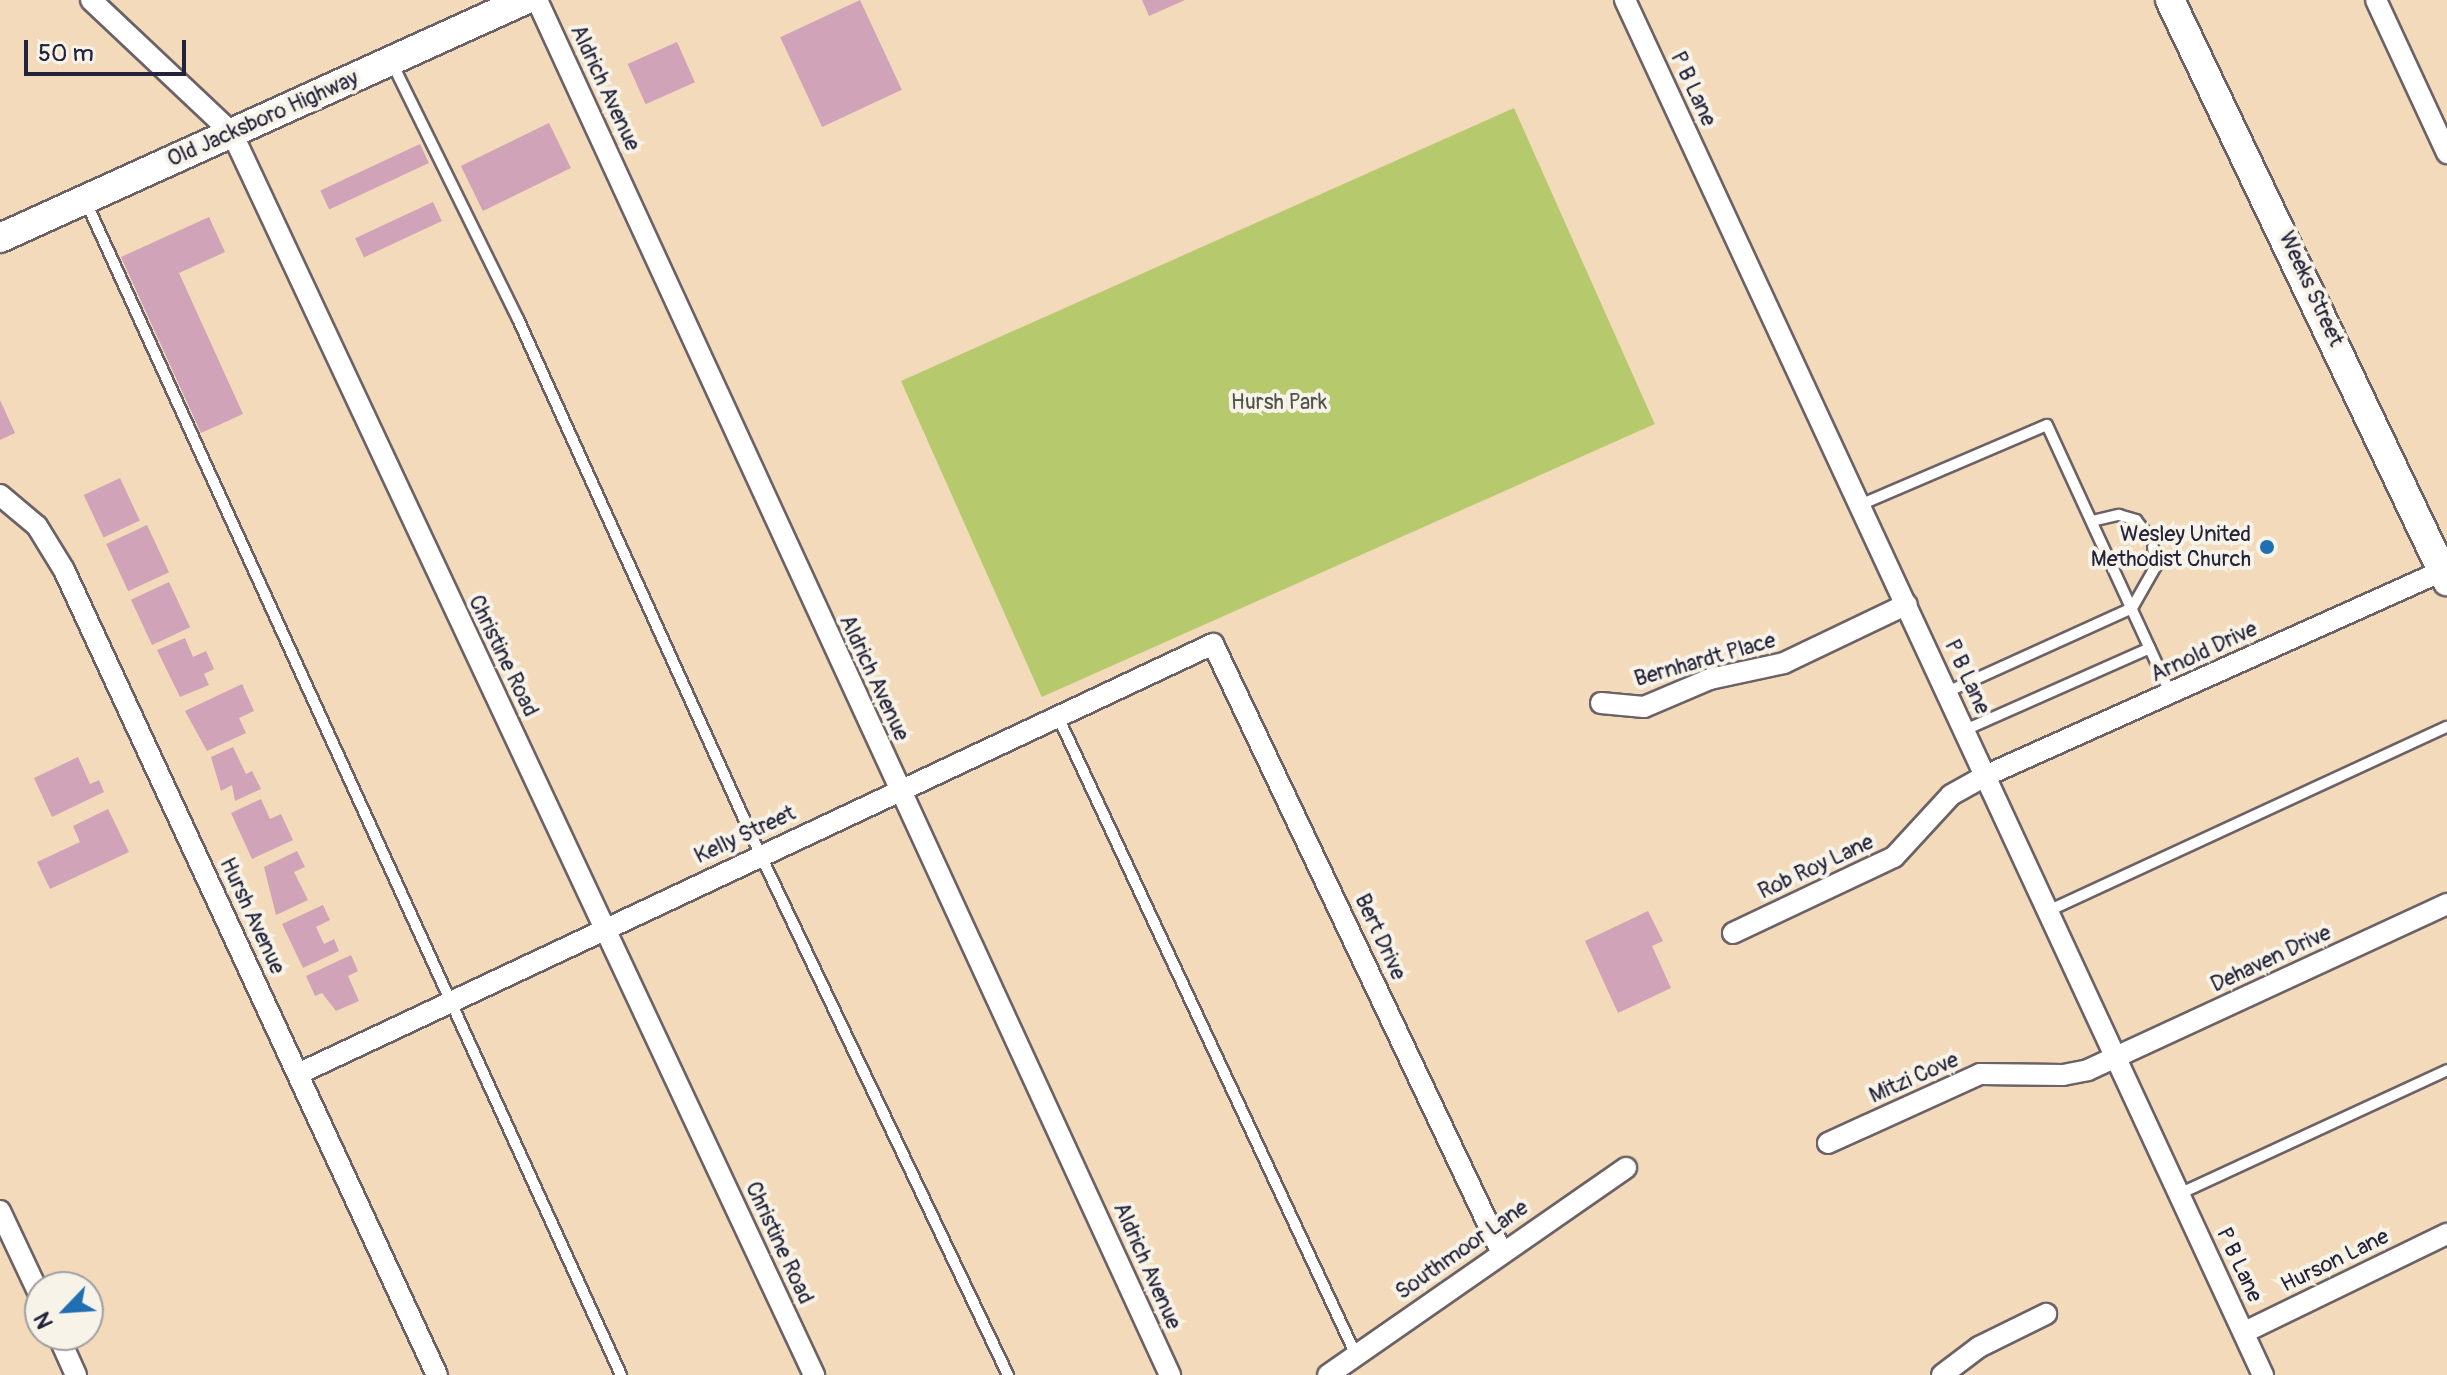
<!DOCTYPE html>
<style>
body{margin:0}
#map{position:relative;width:2447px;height:1375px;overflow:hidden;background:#f2daba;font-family:Pangolin,sans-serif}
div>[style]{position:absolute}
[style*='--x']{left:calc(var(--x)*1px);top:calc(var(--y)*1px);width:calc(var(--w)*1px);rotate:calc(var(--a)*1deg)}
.green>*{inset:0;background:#b6c96d;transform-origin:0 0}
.building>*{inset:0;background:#d0a3b9;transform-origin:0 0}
.roads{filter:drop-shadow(2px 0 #6b6267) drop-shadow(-2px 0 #6b6267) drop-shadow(0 2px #6b6267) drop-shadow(0 -2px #6b6267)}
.lane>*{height:10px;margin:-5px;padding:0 5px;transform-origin:5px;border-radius:5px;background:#fff}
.street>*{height:20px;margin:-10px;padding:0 10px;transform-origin:10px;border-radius:10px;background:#fff}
.secondary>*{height:28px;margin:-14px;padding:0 14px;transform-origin:14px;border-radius:14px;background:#fff}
.dots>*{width:22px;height:22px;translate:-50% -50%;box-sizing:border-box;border:4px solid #f7f3e8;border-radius:50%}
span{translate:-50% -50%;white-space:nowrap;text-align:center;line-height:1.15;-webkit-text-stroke:8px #f7f3e8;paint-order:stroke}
.street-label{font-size:22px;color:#22223b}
.park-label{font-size:22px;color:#4e544a}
.poi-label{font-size:22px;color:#22223b}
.right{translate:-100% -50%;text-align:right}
.north{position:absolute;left:24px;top:1271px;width:80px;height:80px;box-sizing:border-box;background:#f7f3e8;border:2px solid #a29fa3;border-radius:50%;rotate:245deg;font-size:22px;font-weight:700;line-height:32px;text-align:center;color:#22223b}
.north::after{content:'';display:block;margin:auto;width:28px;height:36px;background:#1f6fb2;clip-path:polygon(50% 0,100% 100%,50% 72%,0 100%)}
.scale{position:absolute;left:24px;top:40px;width:162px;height:36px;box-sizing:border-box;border:4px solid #22223b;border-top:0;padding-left:10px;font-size:24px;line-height:28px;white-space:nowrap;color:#22223b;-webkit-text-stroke:6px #f7f3e8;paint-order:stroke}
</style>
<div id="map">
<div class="green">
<i style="left:1514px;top:108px;width:346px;height:671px;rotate:66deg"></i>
</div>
<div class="building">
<i style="left:860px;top:0;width:99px;height:88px;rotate:65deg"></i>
<i style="clip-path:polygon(1142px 0,1185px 0,1149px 16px)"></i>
<i style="left:677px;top:42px;width:44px;height:54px;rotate:66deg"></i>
<i style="left:549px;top:123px;width:50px;height:98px;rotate:64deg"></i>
<i style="left:420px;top:144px;width:21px;height:110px;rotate:65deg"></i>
<i style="left:433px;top:202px;width:21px;height:86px;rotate:65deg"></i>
<i style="clip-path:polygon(209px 217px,225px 252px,179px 273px,243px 414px,201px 433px,121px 257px)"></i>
<i style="clip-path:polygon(0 400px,15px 433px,0 440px)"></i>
<i style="left:120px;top:478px;width:47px;height:40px;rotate:65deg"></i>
<i style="left:147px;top:525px;width:52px;height:45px;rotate:65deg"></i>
<i style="left:169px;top:582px;width:50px;height:42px;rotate:65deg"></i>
<i style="clip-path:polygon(185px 638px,193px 657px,206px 651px,214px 669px,204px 674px,209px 685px,180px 697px,157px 650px)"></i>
<i style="clip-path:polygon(242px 684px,254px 711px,239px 718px,246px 733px,207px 751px,185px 711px)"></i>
<i style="clip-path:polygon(233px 747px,246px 774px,252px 771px,261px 789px,235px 801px,232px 785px,221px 791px,211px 757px)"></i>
<i style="clip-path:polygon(78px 757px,90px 784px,99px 780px,104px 792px,52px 817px,34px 778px)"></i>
<i style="clip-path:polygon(261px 799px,270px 819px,281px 814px,293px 840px,252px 859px,231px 813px)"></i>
<i style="clip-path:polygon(108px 809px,129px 852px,50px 889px,37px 862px,80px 842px,73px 826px)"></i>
<i style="clip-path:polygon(297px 851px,305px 867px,294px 872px,308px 900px,276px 915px,264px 867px)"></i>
<i style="clip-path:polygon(323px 905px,330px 920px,316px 927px,324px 944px,334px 939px,339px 951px,303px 968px,282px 924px)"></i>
<i style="clip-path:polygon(1648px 911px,1663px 941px,1652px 946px,1671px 988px,1618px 1013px,1585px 941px)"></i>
<i style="clip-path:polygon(351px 955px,358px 971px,348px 976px,359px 1001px,336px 1011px,322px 993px,315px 996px,306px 976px)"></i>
</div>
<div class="roads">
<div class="lane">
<i style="--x:392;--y:63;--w:285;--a:63.8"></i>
<i style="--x:518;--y:319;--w:587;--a:65.66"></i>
<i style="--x:760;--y:854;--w:577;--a:64.55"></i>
<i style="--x:86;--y:202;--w:1289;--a:65.48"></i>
<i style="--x:1860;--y:505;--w:203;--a:-23.2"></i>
<i style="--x:2047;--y:425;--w:296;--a:65.3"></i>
<i style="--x:2092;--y:521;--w:28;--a:-13"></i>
<i style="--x:2119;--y:515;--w:18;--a:16"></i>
<i style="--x:2136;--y:520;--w:16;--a:52"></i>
<i style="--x:1947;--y:692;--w:203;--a:-24.4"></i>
<i style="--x:2132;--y:608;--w:48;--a:-60.3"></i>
<i style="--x:2156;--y:566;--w:19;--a:-99"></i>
<i style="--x:1059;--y:719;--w:702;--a:64.97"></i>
<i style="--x:1965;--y:730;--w:202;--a:-23.9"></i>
<i style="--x:2048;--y:911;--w:439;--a:-24.8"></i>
<i style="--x:2179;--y:1194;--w:295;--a:-24.8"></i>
</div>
<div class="street">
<i style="--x:91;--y:0;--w:194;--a:43.3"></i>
<i style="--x:232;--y:133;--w:1372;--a:64.89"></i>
<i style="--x:537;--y:0;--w:1514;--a:65.28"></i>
<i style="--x:1625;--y:0;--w:1516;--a:65.11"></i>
<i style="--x:2376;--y:0;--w:169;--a:65.1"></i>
<i style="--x:0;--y:495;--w:48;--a:40"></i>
<i style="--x:37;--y:526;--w:52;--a:58.5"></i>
<i style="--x:64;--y:570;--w:887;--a:65.14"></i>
<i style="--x:1601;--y:703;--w:43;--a:5.3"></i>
<i style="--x:1644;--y:707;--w:72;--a:-23"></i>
<i style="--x:1710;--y:679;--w:76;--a:-12.2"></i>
<i style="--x:1784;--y:663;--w:136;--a:-25.6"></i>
<i style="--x:1733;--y:933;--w:178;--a:-25.3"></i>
<i style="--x:1894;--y:857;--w:84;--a:-47.4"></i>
<i style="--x:1951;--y:795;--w:39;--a:-29"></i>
<i style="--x:1985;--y:776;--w:501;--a:-24.16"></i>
<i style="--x:300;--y:1073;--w:1009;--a:-25.17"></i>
<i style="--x:1213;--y:644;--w:672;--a:64.62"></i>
<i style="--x:1828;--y:1143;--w:167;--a:-24.4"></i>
<i style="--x:1980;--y:1074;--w:83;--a:0.7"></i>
<i style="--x:2063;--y:1075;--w:25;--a:-11"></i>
<i style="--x:2088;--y:1070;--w:396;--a:-24.8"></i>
<i style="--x:0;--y:1211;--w:94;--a:64.8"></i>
<i style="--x:2245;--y:1332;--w:225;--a:-25.9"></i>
<i style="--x:58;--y:1335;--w:44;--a:65.8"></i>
<i style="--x:1328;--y:1375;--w:363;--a:-34.8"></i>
<i style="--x:1942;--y:1375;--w:46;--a:-37.1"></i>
<i style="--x:1979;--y:1347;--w:75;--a:-26.2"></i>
</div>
<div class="secondary">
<i style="--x:2170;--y:0;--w:644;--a:64.51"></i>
<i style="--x:0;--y:238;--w:576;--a:-24.39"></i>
</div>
</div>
<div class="dots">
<i style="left:2267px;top:547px;background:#1f6fb2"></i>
</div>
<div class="street-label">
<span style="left:605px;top:88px;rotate:65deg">Aldrich Avenue</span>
<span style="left:1693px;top:89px;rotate:65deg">P B Lane</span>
<span style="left:263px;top:119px;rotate:-24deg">Old Jacksboro Highway</span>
<span style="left:2311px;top:289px;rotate:65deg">Weeks Street</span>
<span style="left:2204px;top:652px;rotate:-25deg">Arnold Drive</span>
<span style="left:503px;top:656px;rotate:64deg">Christine Road</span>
<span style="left:1705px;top:660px;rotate:-16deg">Bernhardt Place</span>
<span style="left:1967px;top:677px;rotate:65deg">P B Lane</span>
<span style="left:874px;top:678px;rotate:65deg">Aldrich Avenue</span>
<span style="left:745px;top:835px;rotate:-25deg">Kelly Street</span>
<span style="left:1816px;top:867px;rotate:-25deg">Rob Roy Lane</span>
<span style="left:252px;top:916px;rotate:65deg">Hursh Avenue</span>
<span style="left:1380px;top:937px;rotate:65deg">Bert Drive</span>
<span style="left:2271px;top:959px;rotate:-25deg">Dehaven Drive</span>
<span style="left:1914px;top:1078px;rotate:-24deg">Mitzi Cove</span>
<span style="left:779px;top:1243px;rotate:65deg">Christine Road</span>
<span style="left:1462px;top:1250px;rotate:-35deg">Southmoor Lane</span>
<span style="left:2335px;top:1261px;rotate:-26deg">Hurson Lane</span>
<span style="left:2239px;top:1265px;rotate:65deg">P B Lane</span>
<span style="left:1147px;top:1266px;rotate:66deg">Aldrich Avenue</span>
</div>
<div class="park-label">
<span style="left:1279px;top:403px">Hursh Park</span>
</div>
<div class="poi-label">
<span class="right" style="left:2251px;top:547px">Wesley United<br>Methodist Church</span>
</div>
<div class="north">N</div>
<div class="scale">50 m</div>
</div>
